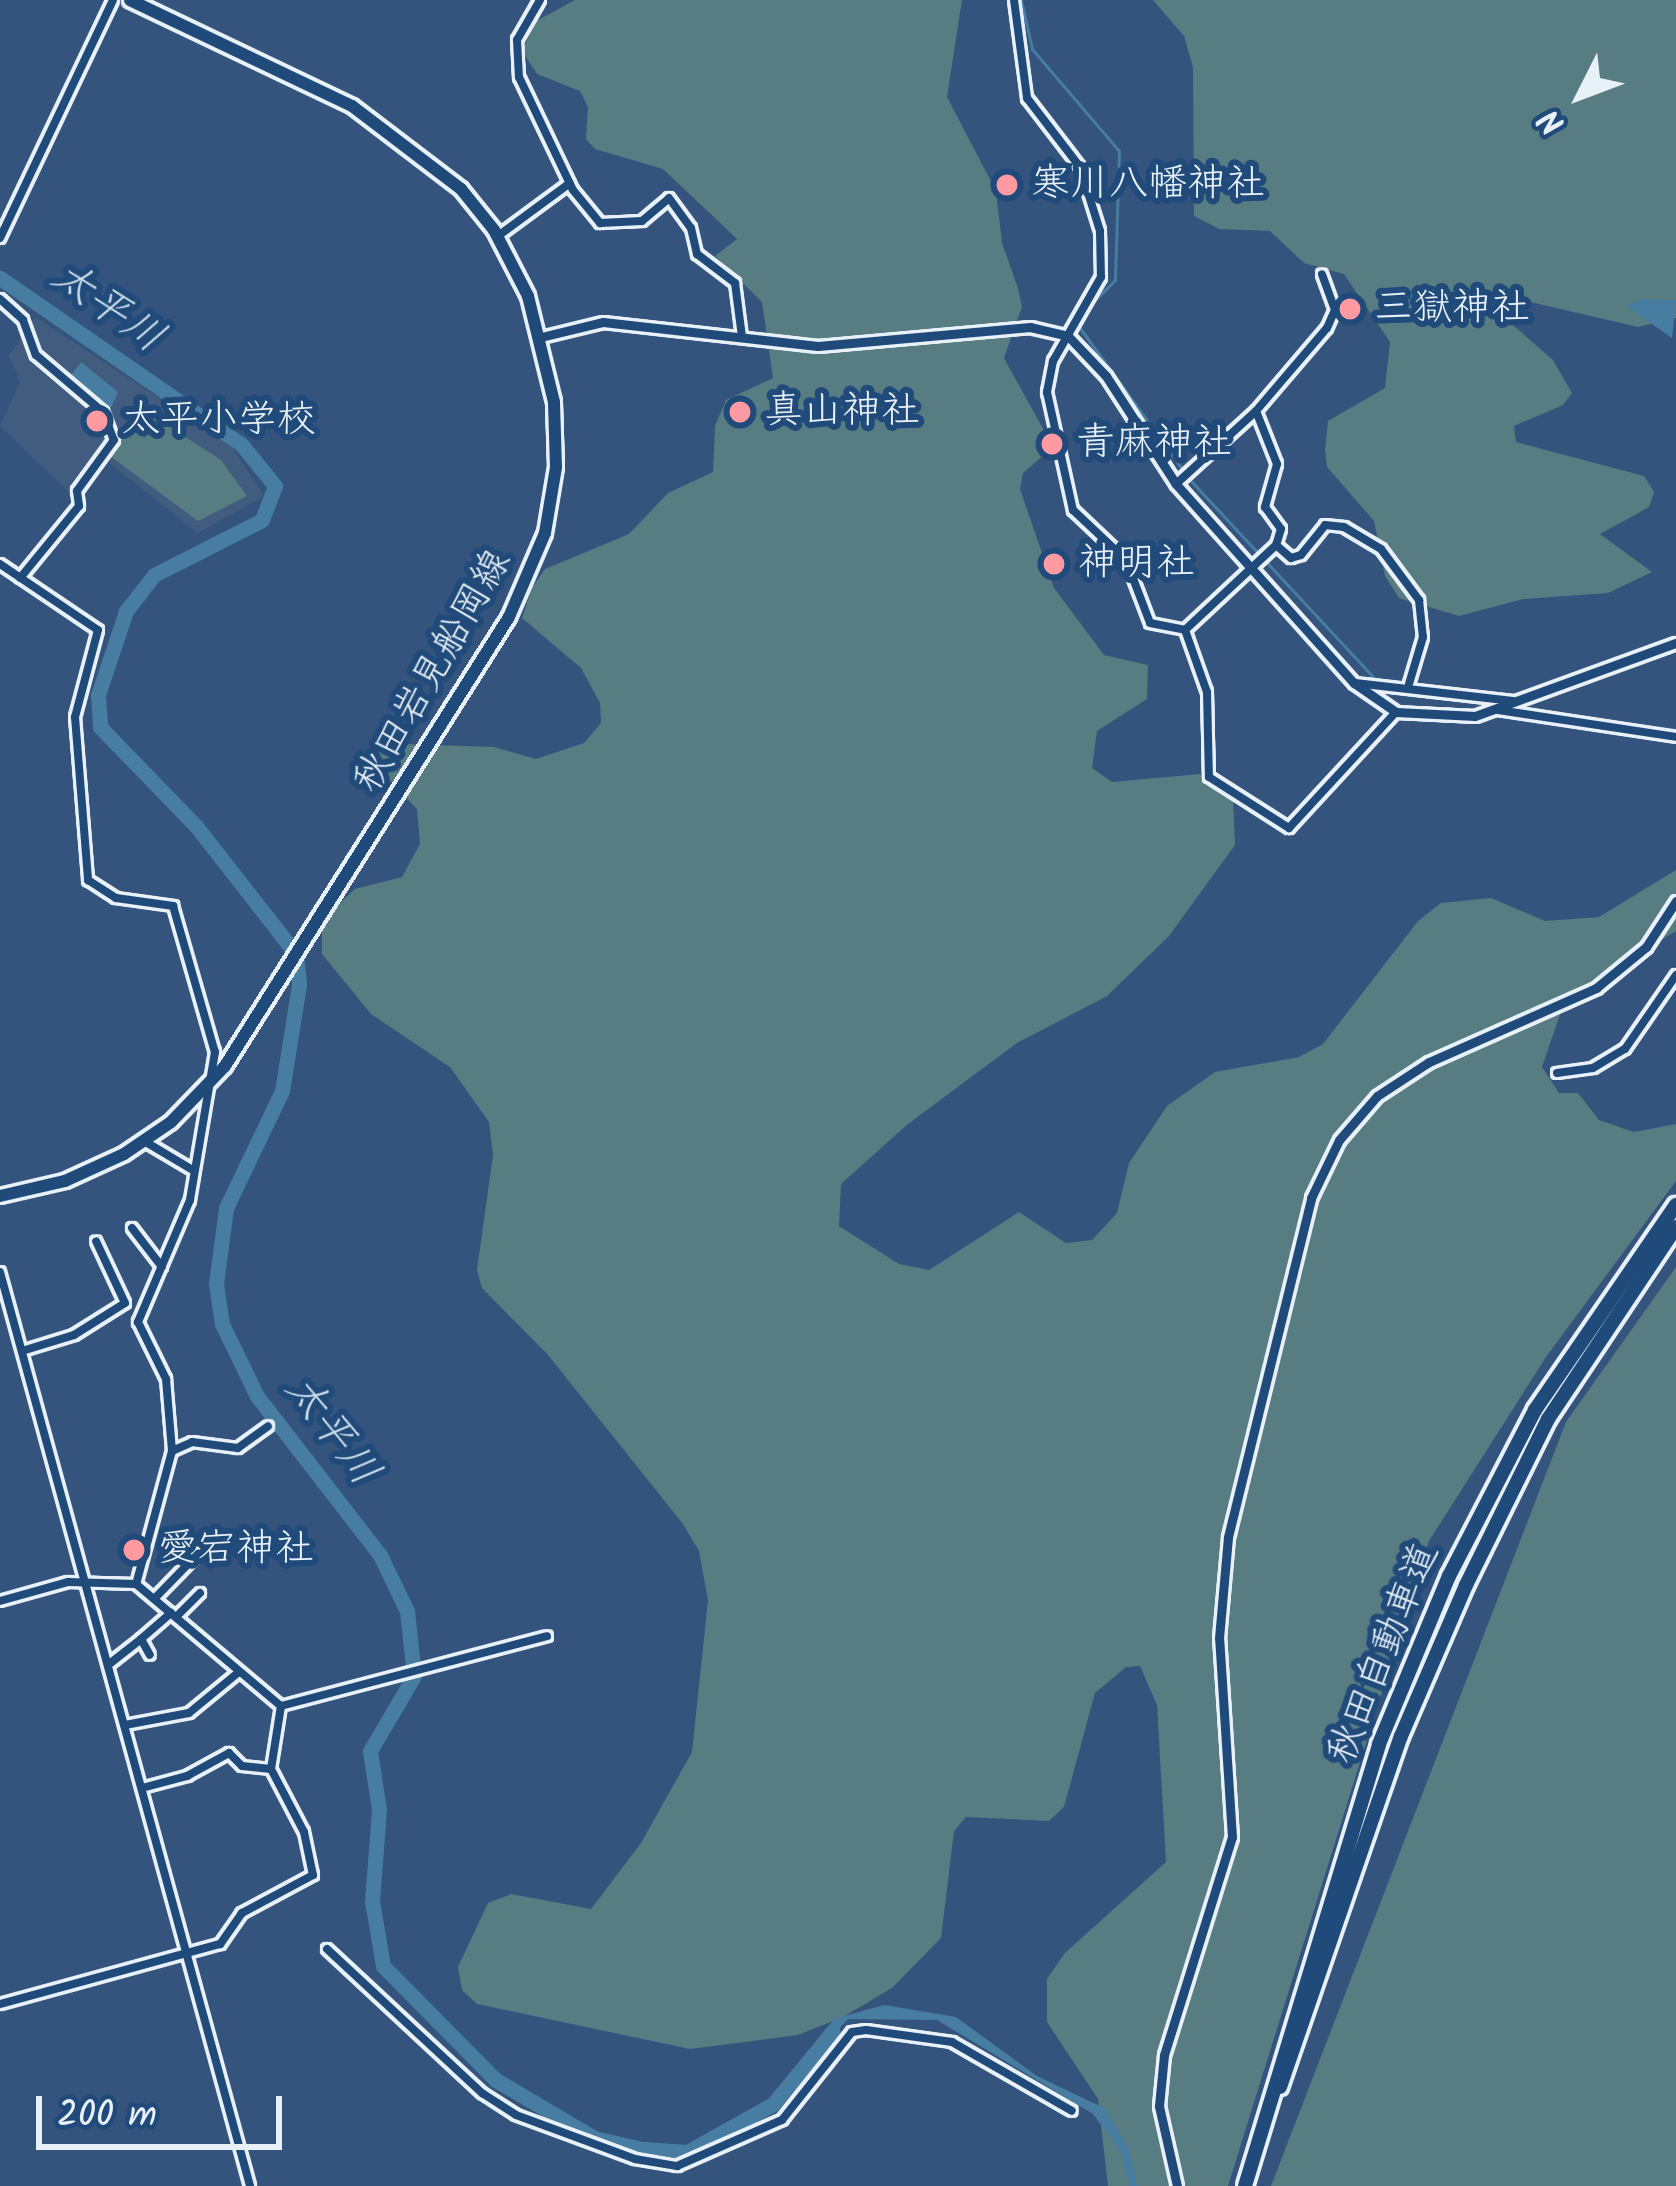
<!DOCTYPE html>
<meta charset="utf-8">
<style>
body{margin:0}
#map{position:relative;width:1676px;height:2186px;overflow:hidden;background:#34547d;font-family:Kalam,"Klee One",sans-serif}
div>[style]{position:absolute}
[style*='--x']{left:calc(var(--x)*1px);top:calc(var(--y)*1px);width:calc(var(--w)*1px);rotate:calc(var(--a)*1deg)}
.built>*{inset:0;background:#425c7f}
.green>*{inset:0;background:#577c82}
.water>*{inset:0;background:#467da1}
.stream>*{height:3px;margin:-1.5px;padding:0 1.5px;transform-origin:1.5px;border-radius:1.5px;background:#467da1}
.river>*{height:15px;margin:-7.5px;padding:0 7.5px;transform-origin:7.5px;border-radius:7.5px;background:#467da1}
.roads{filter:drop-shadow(3px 0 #e8f1f8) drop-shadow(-3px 0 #e8f1f8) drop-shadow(0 3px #e8f1f8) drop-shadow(0 -3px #e8f1f8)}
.minor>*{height:8px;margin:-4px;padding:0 4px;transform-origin:4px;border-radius:4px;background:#1f4a7a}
.tertiary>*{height:9px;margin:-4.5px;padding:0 4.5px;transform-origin:4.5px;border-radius:4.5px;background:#1f4a7a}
.primary>*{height:12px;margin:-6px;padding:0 6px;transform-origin:6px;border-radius:6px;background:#1f4a7a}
.motorway>*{height:14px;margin:-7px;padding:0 7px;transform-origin:7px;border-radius:7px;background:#1f4a7a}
.dots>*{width:33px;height:33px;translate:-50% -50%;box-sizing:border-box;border:6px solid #1f4a7a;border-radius:50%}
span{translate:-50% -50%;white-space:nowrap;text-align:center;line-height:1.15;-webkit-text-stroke:12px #1f4a7a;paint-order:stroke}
.poi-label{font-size:39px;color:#e8f1f8}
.left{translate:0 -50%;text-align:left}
.street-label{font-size:39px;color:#e8f1f8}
.water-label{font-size:42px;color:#d0e0eb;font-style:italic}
.north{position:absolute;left:1520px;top:36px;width:120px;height:120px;-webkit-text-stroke:9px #1f4a7a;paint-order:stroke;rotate:228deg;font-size:33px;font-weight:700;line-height:48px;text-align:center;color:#e8f1f8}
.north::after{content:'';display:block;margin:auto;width:42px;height:54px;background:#e8f1f8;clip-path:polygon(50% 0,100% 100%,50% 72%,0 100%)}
.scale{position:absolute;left:36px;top:2096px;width:246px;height:54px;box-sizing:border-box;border:6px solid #e8f1f8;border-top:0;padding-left:15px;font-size:36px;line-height:42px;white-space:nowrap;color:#e8f1f8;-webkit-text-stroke:9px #1f4a7a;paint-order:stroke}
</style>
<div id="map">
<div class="built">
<i style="clip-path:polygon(35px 317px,231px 445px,264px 496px,198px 533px,102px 457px,73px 496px,0 426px,20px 382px,9px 356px)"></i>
</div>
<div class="green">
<i style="clip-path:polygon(575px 0,962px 0,947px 97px,996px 191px,1002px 243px,1018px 288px,1022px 307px,1004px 358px,1053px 447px,1023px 473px,1020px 489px,1054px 588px,1104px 655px,1148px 665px,1147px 699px,1097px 731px,1092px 768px,1112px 782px,1200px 774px,1233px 800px,1235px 845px,1169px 936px,1107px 996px,1017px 1043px,908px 1124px,841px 1184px,839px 1226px,899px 1264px,929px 1270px,1019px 1212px,1066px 1243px,1092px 1240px,1117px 1213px,1129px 1163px,1167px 1106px,1215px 1072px,1299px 1057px,1323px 1044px,1418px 921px,1441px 903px,1491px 898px,1545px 921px,1599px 917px,1676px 870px,1676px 931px,1566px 997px,1542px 1067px,1559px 1093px,1578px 1093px,1599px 1120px,1634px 1132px,1676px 1124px,1676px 1181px,1546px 1357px,1429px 1541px,1228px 2186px,1108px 2186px,1098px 2099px,1047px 2022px,1047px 1979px,1065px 1953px,1166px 1862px,1157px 1705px,1140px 1666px,1126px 1667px,1095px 1693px,1064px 1807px,1049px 1821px,966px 1817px,954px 1831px,941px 1938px,892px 1988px,843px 2017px,798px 2035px,690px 2049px,477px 2004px,462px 1990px,458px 1967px,488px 1903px,511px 1894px,591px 1909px,641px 1843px,692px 1752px,708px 1600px,699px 1551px,683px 1524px,548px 1355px,482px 1288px,477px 1270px,493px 1155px,489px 1122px,450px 1067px,371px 1014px,322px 954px,322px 929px,339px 904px,355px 889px,402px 877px,420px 844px,417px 809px,373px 763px,373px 743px,494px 747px,536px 759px,584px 743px,601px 723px,600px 703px,581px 668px,522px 618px,532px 588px,545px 569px,629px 534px,668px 493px,713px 472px,715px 426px,726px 400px,773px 378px,762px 302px,715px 256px,737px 239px,663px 169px,595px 149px,586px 139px,588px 107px,580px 91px,537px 74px,522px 51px,536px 21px)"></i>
<i style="clip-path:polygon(1153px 0,1676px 0,1676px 318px,1638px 327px,1518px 299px,1497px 311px,1553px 360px,1572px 393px,1563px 405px,1514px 426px,1516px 442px,1644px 476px,1654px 492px,1649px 507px,1600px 534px,1652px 572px,1608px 593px,1523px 599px,1459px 616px,1399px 598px,1385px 576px,1374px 521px,1327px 467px,1325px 450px,1328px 421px,1385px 388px,1390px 342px,1344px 274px,1304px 263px,1270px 231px,1219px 229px,1194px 216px,1193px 67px,1184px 36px)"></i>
<i style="clip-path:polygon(145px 411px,221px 460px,247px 496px,198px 521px,110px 456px,116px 432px)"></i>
<i style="clip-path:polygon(1676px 1267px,1676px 2186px,1271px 2186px,1566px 1422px)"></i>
</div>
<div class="water">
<i style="clip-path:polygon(1642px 299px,1676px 300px,1672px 338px,1626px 306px)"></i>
<i style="clip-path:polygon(81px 362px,118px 392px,110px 410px,69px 378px)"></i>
<i style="clip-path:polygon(884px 2005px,956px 2017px,1037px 2076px,1104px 2108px,1128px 2147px,1137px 2186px,1130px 2186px,1120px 2150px,1093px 2114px,937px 2020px,848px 2019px,809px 2061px,833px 2019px)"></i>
</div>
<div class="stream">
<i style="--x:1021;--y:0;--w:50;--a:77.3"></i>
<i style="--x:1032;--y:49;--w:134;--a:49.5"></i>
<i style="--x:1119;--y:151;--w:129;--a:91.8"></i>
<i style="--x:1115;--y:280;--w:42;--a:135"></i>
<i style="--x:1077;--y:324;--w:195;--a:54"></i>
<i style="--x:1192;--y:482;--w:272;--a:47.1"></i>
<i style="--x:1383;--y:688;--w:109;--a:8.9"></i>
<i style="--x:1512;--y:708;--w:165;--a:7.6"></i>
</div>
<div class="river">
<i style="--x:0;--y:278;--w:294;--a:34.6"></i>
<i style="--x:242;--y:445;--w:53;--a:51.2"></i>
<i style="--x:275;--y:486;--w:36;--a:111"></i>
<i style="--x:262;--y:520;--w:121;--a:153"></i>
<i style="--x:154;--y:575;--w:46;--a:127.9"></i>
<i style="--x:126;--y:611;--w:89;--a:108.4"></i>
<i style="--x:98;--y:695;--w:32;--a:86"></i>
<i style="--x:100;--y:727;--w:138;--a:45.9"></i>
<i style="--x:196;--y:826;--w:162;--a:52"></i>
<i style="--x:296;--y:954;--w:31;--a:84"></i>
<i style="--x:299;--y:985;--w:107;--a:99.1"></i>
<i style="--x:282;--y:1091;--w:130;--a:115.6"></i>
<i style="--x:226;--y:1208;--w:77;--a:97.5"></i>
<i style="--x:216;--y:1284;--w:40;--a:81.5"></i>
<i style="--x:222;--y:1324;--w:80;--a:64.1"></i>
<i style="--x:257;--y:1396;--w:201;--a:52.3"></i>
<i style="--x:380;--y:1555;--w:62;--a:64.3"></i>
<i style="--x:407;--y:1611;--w:65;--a:83.9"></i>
<i style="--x:414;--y:1676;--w:87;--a:120.4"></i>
<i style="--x:370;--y:1751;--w:60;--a:81.3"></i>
<i style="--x:379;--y:1810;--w:91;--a:94.4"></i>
<i style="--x:372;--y:1901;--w:66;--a:80.4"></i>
<i style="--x:383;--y:1966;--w:161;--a:45.3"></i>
<i style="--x:496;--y:2080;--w:114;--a:30.6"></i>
<i style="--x:594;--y:2138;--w:50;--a:12.7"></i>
<i style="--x:643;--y:2149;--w:44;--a:3.9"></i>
<i style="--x:687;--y:2152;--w:98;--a:-29.2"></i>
<i style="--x:773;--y:2104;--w:94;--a:-50.6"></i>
</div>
<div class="roads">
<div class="minor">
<i style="--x:540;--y:0;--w:46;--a:119.9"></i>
<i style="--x:517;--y:40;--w:37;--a:87"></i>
<i style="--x:519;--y:77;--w:125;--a:64.5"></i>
<i style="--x:573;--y:190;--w:43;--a:50.7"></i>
<i style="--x:600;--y:223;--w:42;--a:-2.7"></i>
<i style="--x:642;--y:221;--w:35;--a:-40"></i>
<i style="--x:669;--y:198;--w:37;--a:54"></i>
<i style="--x:691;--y:228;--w:27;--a:77"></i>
<i style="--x:697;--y:254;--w:48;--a:37.3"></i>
<i style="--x:735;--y:283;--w:54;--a:82.6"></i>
<i style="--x:1014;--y:0;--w:99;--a:82.4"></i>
<i style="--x:1027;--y:98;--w:87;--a:52.5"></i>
<i style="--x:1080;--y:167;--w:67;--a:72.6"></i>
<i style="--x:1100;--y:231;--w:46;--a:88.8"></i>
<i style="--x:1101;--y:277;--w:97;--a:119.7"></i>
<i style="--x:1053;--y:361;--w:32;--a:101"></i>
<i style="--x:1047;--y:392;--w:121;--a:77.6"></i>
<i style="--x:1073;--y:510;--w:73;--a:43.3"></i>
<i style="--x:1126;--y:560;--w:67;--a:69.1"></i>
<i style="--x:1150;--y:623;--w:36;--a:11"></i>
<i style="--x:498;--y:236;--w:89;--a:-36.4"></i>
<i style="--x:0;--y:238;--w:263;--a:-64.6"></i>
<i style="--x:0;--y:299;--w:31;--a:42"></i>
<i style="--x:23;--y:320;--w:37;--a:70"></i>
<i style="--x:36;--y:355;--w:88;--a:40.4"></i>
<i style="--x:103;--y:412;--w:30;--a:69"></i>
<i style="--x:114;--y:440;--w:63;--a:126"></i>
<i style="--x:77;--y:491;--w:15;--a:82"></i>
<i style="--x:79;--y:506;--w:93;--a:129.3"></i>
<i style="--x:1256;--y:411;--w:57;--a:68.4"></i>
<i style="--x:1277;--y:464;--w:45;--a:105.6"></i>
<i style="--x:1265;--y:507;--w:27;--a:54"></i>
<i style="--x:1281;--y:529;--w:17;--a:107"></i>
<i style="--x:1276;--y:545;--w:20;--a:41"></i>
<i style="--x:1291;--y:558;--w:10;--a:-17"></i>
<i style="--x:1301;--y:555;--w:38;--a:-51"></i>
<i style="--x:1325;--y:525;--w:19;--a:6"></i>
<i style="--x:1344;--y:527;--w:43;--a:30.7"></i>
<i style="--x:1381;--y:549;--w:64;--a:53.3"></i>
<i style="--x:1419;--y:600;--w:37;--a:84"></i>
<i style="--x:1423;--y:637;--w:49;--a:106.6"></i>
<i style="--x:1176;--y:484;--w:108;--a:-42.4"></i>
<i style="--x:1256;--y:411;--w:109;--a:-49.5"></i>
<i style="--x:1327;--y:328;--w:20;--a:-66"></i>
<i style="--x:1335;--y:310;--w:38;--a:-110"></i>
<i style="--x:0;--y:564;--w:118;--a:34"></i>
<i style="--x:98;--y:630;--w:90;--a:104.8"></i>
<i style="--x:75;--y:717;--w:164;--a:85.4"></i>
<i style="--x:88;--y:880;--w:33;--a:33"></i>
<i style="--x:116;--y:898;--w:58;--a:8"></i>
<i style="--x:173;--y:906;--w:152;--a:74"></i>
<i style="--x:215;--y:1052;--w:150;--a:99.6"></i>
<i style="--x:190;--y:1200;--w:133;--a:113.1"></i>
<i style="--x:138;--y:1322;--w:64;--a:63.8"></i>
<i style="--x:166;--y:1379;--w:72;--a:85.2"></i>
<i style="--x:172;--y:1451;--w:138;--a:105.1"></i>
<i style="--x:1185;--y:630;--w:66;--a:70.5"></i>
<i style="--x:1207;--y:692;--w:85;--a:88.7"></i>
<i style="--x:1209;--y:777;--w:95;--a:32.5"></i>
<i style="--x:1289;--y:828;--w:158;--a:-47.3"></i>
<i style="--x:1185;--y:630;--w:125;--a:-43"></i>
<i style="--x:1355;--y:683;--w:159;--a:6.5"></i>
<i style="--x:1498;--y:710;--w:180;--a:8.6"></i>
<i style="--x:1557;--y:1073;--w:36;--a:-8"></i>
<i style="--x:1593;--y:1068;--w:37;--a:-31"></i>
<i style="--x:1625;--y:1049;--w:90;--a:-55.4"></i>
<i style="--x:144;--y:1141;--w:55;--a:30.8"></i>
<i style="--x:132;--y:1228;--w:49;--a:52.4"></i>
<i style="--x:0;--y:1272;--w:948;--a:74.7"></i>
<i style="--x:22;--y:1351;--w:54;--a:-17.1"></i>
<i style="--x:74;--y:1335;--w:60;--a:-32.1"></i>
<i style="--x:125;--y:1303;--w:68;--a:-115.1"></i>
<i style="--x:172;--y:1451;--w:22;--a:-24"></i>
<i style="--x:192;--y:1442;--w:46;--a:7.4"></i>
<i style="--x:238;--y:1448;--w:37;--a:-36"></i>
<i style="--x:155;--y:1598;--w:62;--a:-45.7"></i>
<i style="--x:0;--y:1601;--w:71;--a:-15.6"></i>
<i style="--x:68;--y:1582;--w:68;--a:1.7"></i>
<i style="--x:136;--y:1584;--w:189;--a:40.1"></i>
<i style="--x:281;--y:1706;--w:64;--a:99"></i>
<i style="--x:271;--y:1769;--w:71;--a:62.4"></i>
<i style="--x:304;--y:1832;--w:44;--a:78.2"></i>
<i style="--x:313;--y:1875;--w:81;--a:151.8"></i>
<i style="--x:242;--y:1913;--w:38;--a:125"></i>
<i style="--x:220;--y:1944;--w:228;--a:164.7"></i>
<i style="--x:176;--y:1617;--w:34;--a:-45"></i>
<i style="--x:141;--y:1639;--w:40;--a:-41"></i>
<i style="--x:108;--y:1665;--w:42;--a:-38.2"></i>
<i style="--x:141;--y:1639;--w:18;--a:61"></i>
<i style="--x:281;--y:1706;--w:275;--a:-14.7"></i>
<i style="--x:125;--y:1725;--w:65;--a:-10.6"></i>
<i style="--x:189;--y:1713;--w:65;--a:-39.4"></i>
<i style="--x:142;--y:1788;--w:47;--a:-14.9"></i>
<i style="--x:187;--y:1776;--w:48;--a:-28.7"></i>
<i style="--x:229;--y:1753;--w:18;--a:45"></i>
<i style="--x:242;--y:1766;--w:29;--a:6"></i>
<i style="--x:327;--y:1949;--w:212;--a:42.9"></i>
<i style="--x:482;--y:2093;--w:40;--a:32.9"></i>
<i style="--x:516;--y:2115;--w:127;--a:20.3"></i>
<i style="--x:635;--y:2159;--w:43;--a:9.5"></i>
<i style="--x:677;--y:2166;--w:115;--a:-23.7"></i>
<i style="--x:782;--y:2120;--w:112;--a:-51.5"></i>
<i style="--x:852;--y:2032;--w:14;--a:-8"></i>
<i style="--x:866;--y:2030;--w:87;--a:7.9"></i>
<i style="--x:952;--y:2042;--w:138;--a:29.9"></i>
</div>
<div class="tertiary">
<i style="--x:541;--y:337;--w:64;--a:-13.6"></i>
<i style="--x:603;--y:322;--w:216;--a:6.4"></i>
<i style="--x:818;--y:346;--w:213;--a:-5.1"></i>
<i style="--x:1030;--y:327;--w:39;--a:13"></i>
<i style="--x:1068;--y:336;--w:55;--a:46.5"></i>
<i style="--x:1106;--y:376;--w:129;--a:57.1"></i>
<i style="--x:1176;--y:484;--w:267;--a:48.2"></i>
<i style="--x:1354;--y:683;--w:51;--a:34.6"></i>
<i style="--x:1396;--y:712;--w:79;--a:2.9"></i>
<i style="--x:1475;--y:716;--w:214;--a:-20"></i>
<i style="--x:1177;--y:2186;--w:82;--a:-102.7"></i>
<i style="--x:1159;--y:2106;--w:51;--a:-84.4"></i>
<i style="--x:1164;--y:2055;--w:228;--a:-72.7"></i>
<i style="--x:1232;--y:1837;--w:199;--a:-93.7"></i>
<i style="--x:1219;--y:1638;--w:101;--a:-84.9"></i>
<i style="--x:1228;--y:1537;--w:349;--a:-76.2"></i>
<i style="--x:1311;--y:1198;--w:64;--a:-64.2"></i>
<i style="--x:1339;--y:1140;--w:58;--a:-49.2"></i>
<i style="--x:1377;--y:1096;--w:62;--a:-33.2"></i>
<i style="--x:1429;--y:1062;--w:183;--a:-23.9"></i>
<i style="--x:1596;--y:988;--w:65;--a:-39.4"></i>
<i style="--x:1646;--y:947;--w:55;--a:-56.9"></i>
</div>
<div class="primary">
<i style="--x:0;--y:1196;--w:67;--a:-13"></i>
<i style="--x:65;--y:1181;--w:65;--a:-24.6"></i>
<i style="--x:124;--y:1154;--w:57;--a:-34.2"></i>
<i style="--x:171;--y:1122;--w:78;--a:-46"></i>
<i style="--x:225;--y:1066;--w:531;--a:-57.69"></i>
<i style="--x:509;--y:617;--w:91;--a:-66.8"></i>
<i style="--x:545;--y:533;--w:67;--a:-80.5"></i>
<i style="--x:556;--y:467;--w:65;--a:-91.8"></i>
<i style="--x:554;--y:402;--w:109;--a:-103.8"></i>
<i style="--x:528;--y:296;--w:74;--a:-117.3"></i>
<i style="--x:494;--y:230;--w:53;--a:-128.8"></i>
<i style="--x:461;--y:189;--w:137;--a:-142.7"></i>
<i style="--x:352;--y:106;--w:246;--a:-154.5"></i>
</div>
<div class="motorway">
<i style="--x:1280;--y:2087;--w:371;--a:-71"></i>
<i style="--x:1401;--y:1736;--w:164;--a:-66.7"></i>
<i style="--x:1466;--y:1585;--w:185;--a:-63.7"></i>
<i style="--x:1548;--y:1419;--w:231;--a:-56.3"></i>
<i style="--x:1245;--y:2186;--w:462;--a:-73.1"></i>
<i style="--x:1379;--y:1744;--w:182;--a:-67.4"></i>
<i style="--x:1449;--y:1576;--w:187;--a:-62.6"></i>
<i style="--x:1535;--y:1410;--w:249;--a:-55.5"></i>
</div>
</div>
<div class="dots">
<i style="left:1007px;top:185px;background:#ff9aa2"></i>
<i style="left:1350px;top:309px;background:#ff9aa2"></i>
<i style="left:740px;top:412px;background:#ff9aa2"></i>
<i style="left:97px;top:421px;background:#ff9aa2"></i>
<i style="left:1052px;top:444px;background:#ff9aa2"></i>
<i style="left:1054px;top:564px;background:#ff9aa2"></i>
<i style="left:134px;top:1550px;background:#ff9aa2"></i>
</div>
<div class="poi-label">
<span class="left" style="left:1031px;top:185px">寒川八幡神社</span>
<span class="left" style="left:1374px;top:309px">三獄神社</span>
<span class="left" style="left:764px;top:412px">真山神社</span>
<span class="left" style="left:121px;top:421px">太平小学校</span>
<span class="left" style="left:1076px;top:444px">青麻神社</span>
<span class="left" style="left:1078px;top:564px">神明社</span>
<span class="left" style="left:158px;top:1550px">愛宕神社</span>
</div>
<div class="street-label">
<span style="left:434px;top:672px;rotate:-60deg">秋田岩見船岡線</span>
<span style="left:1385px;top:1654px;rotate:-68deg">秋田自動車道</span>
</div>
<div class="water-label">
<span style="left:107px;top:308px;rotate:35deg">太平川</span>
<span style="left:331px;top:1431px;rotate:53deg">太平川</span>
</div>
<div class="north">N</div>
<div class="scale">200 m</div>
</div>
